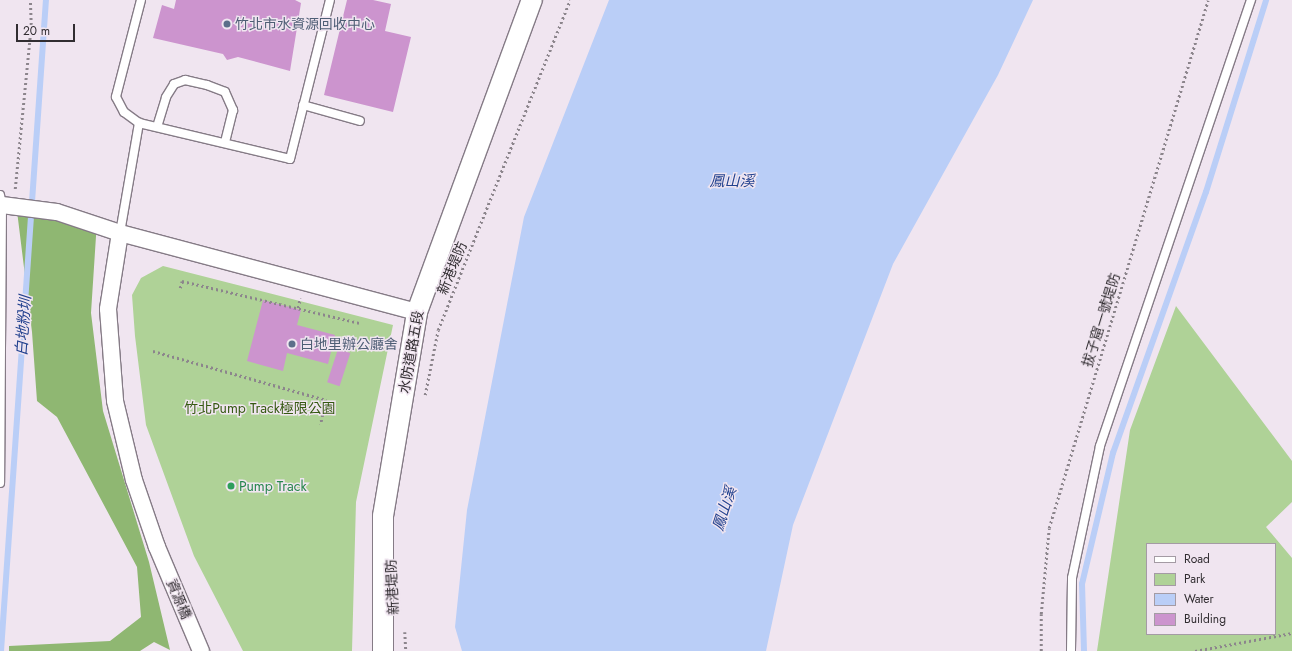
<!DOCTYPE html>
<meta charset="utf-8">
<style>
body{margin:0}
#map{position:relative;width:1292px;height:651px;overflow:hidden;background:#f0e5f0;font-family:Jost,"Noto Sans TC",sans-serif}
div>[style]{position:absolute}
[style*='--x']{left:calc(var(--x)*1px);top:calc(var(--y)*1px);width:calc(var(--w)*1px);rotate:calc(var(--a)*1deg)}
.green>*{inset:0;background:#afd297}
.forest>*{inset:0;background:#8fb772}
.water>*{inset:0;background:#bacef7}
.stream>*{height:6px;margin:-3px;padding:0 3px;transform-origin:3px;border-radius:3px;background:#bacef7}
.building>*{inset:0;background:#cc94ce;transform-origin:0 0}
.path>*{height:2.5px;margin-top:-1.25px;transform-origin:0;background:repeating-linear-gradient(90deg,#8c858c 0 2px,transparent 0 5px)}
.roads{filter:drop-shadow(1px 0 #857b86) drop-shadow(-1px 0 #857b86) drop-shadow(0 1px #857b86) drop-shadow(0 -1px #857b86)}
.service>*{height:8px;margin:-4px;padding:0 4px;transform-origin:4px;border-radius:4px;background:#fff}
.minor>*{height:16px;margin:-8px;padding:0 8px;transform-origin:8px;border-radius:8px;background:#fff}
.tertiary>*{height:20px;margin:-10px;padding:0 10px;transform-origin:10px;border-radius:10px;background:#fff}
.dots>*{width:11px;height:11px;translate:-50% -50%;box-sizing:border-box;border:2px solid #f0e5f0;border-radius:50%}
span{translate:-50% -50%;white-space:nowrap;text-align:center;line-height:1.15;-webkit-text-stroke:3px #f0e5f0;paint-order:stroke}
.service-label{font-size:14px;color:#4e5e75}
.left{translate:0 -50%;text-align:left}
.street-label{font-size:14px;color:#312d31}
.park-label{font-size:14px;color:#355911}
.leisure-label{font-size:14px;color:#27864d}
.water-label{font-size:15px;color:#23428f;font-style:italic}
.legend{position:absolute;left:1146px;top:543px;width:130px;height:92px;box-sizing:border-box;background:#f0e5f0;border:1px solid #a49ba4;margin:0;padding:5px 7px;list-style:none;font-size:12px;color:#312d31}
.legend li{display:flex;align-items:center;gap:8px;height:20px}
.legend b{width:20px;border:1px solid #a49ba4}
.scale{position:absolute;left:16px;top:24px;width:59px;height:18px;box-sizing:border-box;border:2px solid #312d31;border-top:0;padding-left:5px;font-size:12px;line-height:14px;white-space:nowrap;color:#312d31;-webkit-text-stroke:3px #f0e5f0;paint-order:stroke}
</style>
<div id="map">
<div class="green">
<i style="clip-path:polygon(163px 266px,393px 325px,356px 502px,352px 651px,243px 651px,194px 556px,146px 425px,135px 336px,132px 295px,141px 278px)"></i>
<i style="clip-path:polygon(evenodd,1176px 306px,1292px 461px,1292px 502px,1266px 527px,1292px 558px,1292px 651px,1097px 651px,1130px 430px,1176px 306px,1147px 544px,1275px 544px,1275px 634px,1147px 634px,1147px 544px)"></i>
</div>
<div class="forest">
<i style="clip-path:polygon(17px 211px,97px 221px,91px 313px,103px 411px,149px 562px,170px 650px,154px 642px,140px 651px,9px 651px,9px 646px,110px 641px,141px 617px,137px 567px,57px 417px,37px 401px,32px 332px)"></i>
</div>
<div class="water">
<i style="clip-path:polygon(609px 0,1033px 0,998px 75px,893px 264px,793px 525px,766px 651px,462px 651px,455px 627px,467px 510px,524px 217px)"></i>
</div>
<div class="stream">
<i style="--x:1;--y:651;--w:653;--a:-86.05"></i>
<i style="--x:1084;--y:651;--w:67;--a:-91.7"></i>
<i style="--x:1082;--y:584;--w:135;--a:-76.7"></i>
<i style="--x:1113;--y:453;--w:277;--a:-70.4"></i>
<i style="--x:1206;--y:192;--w:201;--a:-72.6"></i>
</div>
<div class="building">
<i style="clip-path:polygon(176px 0,295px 0,301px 3px,290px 71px,238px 57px,227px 60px,223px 54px,153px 38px,162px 5px,174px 9px)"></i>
<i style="clip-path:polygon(347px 0,373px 0,391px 4px,385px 31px,411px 37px,393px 112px,324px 95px)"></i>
<i style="clip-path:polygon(263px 300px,301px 310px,297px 325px,335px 335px,328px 364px,287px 353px,283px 371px,247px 361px)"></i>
<i style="left:338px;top:349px;width:13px;height:35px;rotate:18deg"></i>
</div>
<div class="path">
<i style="--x:15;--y:189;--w:165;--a:-84.4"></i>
<i style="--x:31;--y:25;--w:25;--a:-92"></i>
<i style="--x:180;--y:288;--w:7;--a:-74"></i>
<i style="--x:182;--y:281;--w:182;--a:13.3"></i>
<i style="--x:298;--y:308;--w:10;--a:-79"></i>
<i style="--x:153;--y:351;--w:180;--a:15.8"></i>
<i style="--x:326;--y:400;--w:25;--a:102"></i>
<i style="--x:425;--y:395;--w:66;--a:-78.7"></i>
<i style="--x:438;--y:330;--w:355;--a:-68.2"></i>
<i style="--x:405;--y:632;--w:19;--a:87"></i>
<i style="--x:1041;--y:651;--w:37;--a:-90"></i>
<i style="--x:1041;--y:614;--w:86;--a:-84.7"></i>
<i style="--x:1049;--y:528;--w:551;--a:-73.24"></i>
<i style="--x:1195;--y:651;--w:99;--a:-10.5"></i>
</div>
<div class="roads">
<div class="service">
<i style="--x:141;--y:0;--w:100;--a:104.5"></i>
<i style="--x:116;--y:97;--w:17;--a:62"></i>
<i style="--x:124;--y:112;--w:19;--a:36"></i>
<i style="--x:139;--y:123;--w:155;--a:13.4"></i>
<i style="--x:290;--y:159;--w:164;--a:-75.9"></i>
<i style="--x:303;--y:105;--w:59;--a:15.7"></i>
<i style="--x:157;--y:127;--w:31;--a:-73"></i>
<i style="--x:166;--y:97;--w:15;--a:-58"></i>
<i style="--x:174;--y:84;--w:12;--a:-20"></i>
<i style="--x:185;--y:80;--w:23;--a:13"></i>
<i style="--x:207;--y:85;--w:19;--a:21"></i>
<i style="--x:225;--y:92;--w:20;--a:66"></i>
<i style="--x:233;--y:110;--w:34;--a:104"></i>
<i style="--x:0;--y:195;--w:10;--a:79"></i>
<i style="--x:2;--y:205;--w:278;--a:90.4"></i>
<i style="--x:120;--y:233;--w:112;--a:-80.2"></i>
<i style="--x:1071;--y:651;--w:73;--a:-89.2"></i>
<i style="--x:1072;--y:578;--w:135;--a:-78"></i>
<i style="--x:1100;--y:446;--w:471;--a:-71.3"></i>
</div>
<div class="minor">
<i style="--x:2;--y:205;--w:55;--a:7.3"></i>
<i style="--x:57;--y:212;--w:66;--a:18.4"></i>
<i style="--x:120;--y:233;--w:307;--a:14.9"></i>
<i style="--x:120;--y:233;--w:77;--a:99"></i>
<i style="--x:108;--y:309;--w:92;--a:85.6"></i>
<i style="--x:115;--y:401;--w:81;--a:76.5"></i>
<i style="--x:134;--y:480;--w:71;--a:71.1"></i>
<i style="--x:157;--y:547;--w:113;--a:67.1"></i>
</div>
<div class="tertiary">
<i style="--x:383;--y:651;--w:135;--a:-90"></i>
<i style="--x:383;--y:516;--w:207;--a:-80.5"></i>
<i style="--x:417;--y:312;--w:333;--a:-69.8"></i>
</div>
</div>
<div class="dots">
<i style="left:227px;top:24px;background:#5c6f8a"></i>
<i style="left:292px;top:344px;background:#5c6f8a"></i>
<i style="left:231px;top:486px;background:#2e9e5b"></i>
</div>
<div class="service-label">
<span class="left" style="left:235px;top:24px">竹北市水資源回收中心</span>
<span class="left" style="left:300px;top:344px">白地里辦公廳舍</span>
</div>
<div class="street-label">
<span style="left:452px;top:268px;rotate:-68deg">新港堤防</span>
<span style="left:1101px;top:320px;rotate:-73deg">拔子窟一號堤防</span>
<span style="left:411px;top:352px;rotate:-80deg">水防道路五段</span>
<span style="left:392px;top:587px;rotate:-93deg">新港堤防</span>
<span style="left:179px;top:599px;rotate:67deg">資源橋</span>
</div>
<div class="park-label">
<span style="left:260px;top:408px">竹北Pump Track極限公園</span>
</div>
<div class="leisure-label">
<span class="left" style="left:239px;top:486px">Pump Track</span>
</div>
<div class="water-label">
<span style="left:732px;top:182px">鳳山溪</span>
<span style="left:24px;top:326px;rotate:-86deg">白地粉圳</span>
<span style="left:725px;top:509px;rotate:-72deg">鳳山溪</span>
</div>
<ul class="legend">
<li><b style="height:5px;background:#fff"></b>Road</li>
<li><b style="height:11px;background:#afd297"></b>Park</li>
<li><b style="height:11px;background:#bacef7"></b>Water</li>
<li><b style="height:11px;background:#cc94ce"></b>Building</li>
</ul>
<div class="scale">20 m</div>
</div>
